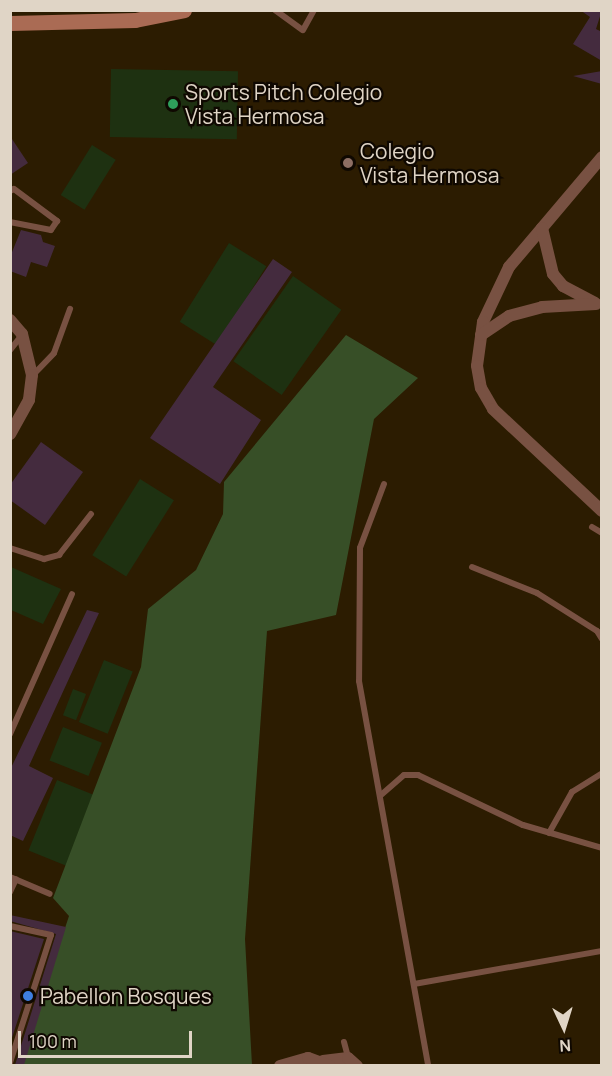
<!DOCTYPE html>
<style>
body{margin:0}
#map{position:relative;width:612px;height:1076px;overflow:hidden;background:#2c1c01;font-family:Manrope,sans-serif}
div>[style]{position:absolute}
[style*='--x']{left:calc(var(--x)*1px);top:calc(var(--y)*1px);width:calc(var(--w)*1px);rotate:calc(var(--a)*1deg)}
.green>*{inset:0;background:#1e3111;transform-origin:0 0}
.forest>*{inset:0;background:#374f27}
.building>*{inset:0;background:#442b3e}
.lane>*{height:6px;margin:-3px;padding:0 3px;transform-origin:3px;border-radius:3px;background:#785142}
.street>*{height:12px;margin:-6px;padding:0 6px;transform-origin:6px;border-radius:6px;background:#785142}
.secondary>*{height:15px;margin:-7.5px;padding:0 7.5px;transform-origin:7.5px;border-radius:7.5px;background:#aa6b54}
.dots>*{width:16px;height:16px;translate:-50% -50%;box-sizing:border-box;border:3px solid #0f0801;border-radius:50%}
span{translate:-50% -50%;white-space:nowrap;text-align:center;line-height:1.15;-webkit-text-stroke:4.5px #0f0801;paint-order:stroke}
.poi-label{font-size:21px;color:#e0d5c6}
.left{translate:0 -50%;text-align:left}
.frame{position:absolute;inset:0;border:12px solid #e0d5c6;pointer-events:none}
.north{position:absolute;left:534px;top:998px;width:60px;height:60px;-webkit-text-stroke:4px #0f0801;paint-order:stroke;rotate:176deg;font-size:16px;font-weight:700;line-height:24px;text-align:center;color:#e0d5c6}
.north::after{content:'';display:block;margin:auto;width:21px;height:27px;background:#e0d5c6;clip-path:polygon(50% 0,100% 100%,50% 72%,0 100%)}
.scale{position:absolute;left:18px;top:1031px;width:174px;height:27px;box-sizing:border-box;border:3px solid #e0d5c6;border-top:0;padding-left:8px;font-size:18px;line-height:21px;white-space:nowrap;color:#e0d5c6;-webkit-text-stroke:4px #0f0801;paint-order:stroke}
</style>
<div id="map">
<div class="green">
<i style="left:111px;top:69px;width:127px;height:68px;rotate:1deg"></i>
<i style="left:92px;top:145px;width:28px;height:59px;rotate:32deg"></i>
<i style="left:229px;top:243px;width:44px;height:93px;rotate:32deg"></i>
<i style="left:293px;top:276px;width:59px;height:104px;rotate:35deg"></i>
<i style="left:140px;top:479px;width:40px;height:90px;rotate:32deg"></i>
<i style="clip-path:polygon(11px 567px,61px 589px,43px 624px,11px 610px)"></i>
<i style="left:104px;top:660px;width:31px;height:67px;rotate:22deg"></i>
<i style="left:73px;top:689px;width:14px;height:28px;rotate:21deg"></i>
<i style="left:63px;top:727px;width:42px;height:36px;rotate:22deg"></i>
<i style="left:57px;top:780px;width:50px;height:76px;rotate:22deg"></i>
</div>
<div class="forest">
<i style="clip-path:polygon(346px 335px,418px 378px,374px 419px,336px 615px,267px 631px,245px 939px,252px 1065px,19px 1066px,69px 916px,53px 898px,141px 667px,148px 609px,196px 570px,223px 514px,224px 482px)"></i>
</div>
<div class="building">
<i style="clip-path:polygon(580px 10px,602px 10px,596px 29px,602px 32px,602px 61px,573px 44px,590px 17px)"></i>
<i style="clip-path:polygon(602px 71px,602px 84px,573px 76px)"></i>
<i style="clip-path:polygon(10px 136px,28px 163px,10px 175px)"></i>
<i style="clip-path:polygon(21px 230px,41px 235px,43px 242px,55px 246px,47px 267px,31px 262px,26px 277px,10px 271px,10px 257px)"></i>
<i style="clip-path:polygon(273px 259px,292px 272px,213px 387px,261px 420px,220px 484px,150px 438px)"></i>
<i style="clip-path:polygon(41px 442px,83px 472px,45px 525px,10px 500px,10px 485px)"></i>
<i style="clip-path:polygon(87px 610px,99px 613px,29px 766px,53px 778px,23px 841px,10px 835px,10px 770px)"></i>
<i style="clip-path:polygon(10px 915px,66px 927px,24px 1065px,15px 1065px,56px 934px,10px 921px)"></i>
<i style="clip-path:polygon(10px 931px,44px 939px,10px 1044px)"></i>
</div>
<div class="lane">
<i style="--x:275;--y:10;--w:34;--a:36"></i>
<i style="--x:303;--y:30;--w:23;--a:-61"></i>
<i style="--x:10;--y:191;--w:4;--a:-27"></i>
<i style="--x:14;--y:189;--w:54;--a:36.7"></i>
<i style="--x:57;--y:221;--w:11;--a:124"></i>
<i style="--x:51;--y:230;--w:42;--a:-169"></i>
<i style="--x:10;--y:350;--w:19;--a:-51"></i>
<i style="--x:33;--y:375;--w:30;--a:-46"></i>
<i style="--x:54;--y:353;--w:47;--a:-70"></i>
<i style="--x:384;--y:484;--w:68;--a:110.6"></i>
<i style="--x:360;--y:548;--w:133;--a:90.4"></i>
<i style="--x:359;--y:681;--w:391;--a:79.8"></i>
<i style="--x:592;--y:527;--w:12;--a:31"></i>
<i style="--x:10;--y:548;--w:36;--a:18"></i>
<i style="--x:44;--y:559;--w:16;--a:-15"></i>
<i style="--x:59;--y:555;--w:52;--a:-52"></i>
<i style="--x:472;--y:567;--w:70;--a:21.8"></i>
<i style="--x:537;--y:593;--w:71;--a:32.3"></i>
<i style="--x:597;--y:631;--w:9;--a:58"></i>
<i style="--x:10;--y:734;--w:153;--a:-66.1"></i>
<i style="--x:381;--y:795;--w:30;--a:-41"></i>
<i style="--x:404;--y:775;--w:14;--a:0"></i>
<i style="--x:418;--y:775;--w:116;--a:25.5"></i>
<i style="--x:523;--y:825;--w:82;--a:16.2"></i>
<i style="--x:549;--y:833;--w:47;--a:-60.7"></i>
<i style="--x:572;--y:792;--w:36;--a:-32"></i>
<i style="--x:10;--y:877;--w:43;--a:23"></i>
<i style="--x:10;--y:892;--w:14;--a:-65"></i>
<i style="--x:10;--y:926;--w:42;--a:12.4"></i>
<i style="--x:51;--y:935;--w:134;--a:107.8"></i>
<i style="--x:414;--y:984;--w:191;--a:-10"></i>
<i style="--x:344;--y:1042;--w:16;--a:75"></i>
</div>
<div class="street">
<i style="--x:602;--y:157;--w:144;--a:130.2"></i>
<i style="--x:509;--y:267;--w:61;--a:115.3"></i>
<i style="--x:483;--y:322;--w:44;--a:97.8"></i>
<i style="--x:477;--y:366;--w:22;--a:80"></i>
<i style="--x:481;--y:388;--w:24;--a:60"></i>
<i style="--x:493;--y:409;--w:149;--a:43.1"></i>
<i style="--x:542;--y:228;--w:47;--a:76.6"></i>
<i style="--x:553;--y:274;--w:16;--a:50"></i>
<i style="--x:563;--y:286;--w:36;--a:28"></i>
<i style="--x:10;--y:320;--w:18;--a:49"></i>
<i style="--x:22;--y:334;--w:42;--a:76.3"></i>
<i style="--x:32;--y:375;--w:25;--a:97"></i>
<i style="--x:29;--y:400;--w:39;--a:119"></i>
<i style="--x:481;--y:335;--w:34;--a:-34"></i>
<i style="--x:509;--y:316;--w:34;--a:-15"></i>
<i style="--x:542;--y:307;--w:54;--a:-3.2"></i>
<i style="--x:323;--y:1061;--w:25;--a:-7"></i>
<i style="--x:348;--y:1058;--w:12;--a:42"></i>
<i style="--x:280;--y:1066;--w:29;--a:-16"></i>
<i style="--x:308;--y:1058;--w:23;--a:20"></i>
</div>
<div class="secondary">
<i style="--x:10;--y:23;--w:125;--a:-1.4"></i>
<i style="--x:135;--y:20;--w:50;--a:-11.5"></i>
</div>
<div class="dots">
<i style="left:173px;top:104px;background:#2e9e5b"></i>
<i style="left:348px;top:163px;background:#8d6e63"></i>
<i style="left:28px;top:996px;background:#3f7fe0"></i>
</div>
<div class="poi-label">
<span class="left" style="left:185px;top:104px">Sports Pitch Colegio<br>Vista Hermosa</span>
<span class="left" style="left:360px;top:163px">Colegio<br>Vista Hermosa</span>
<span class="left" style="left:40px;top:996px">Pabellon Bosques</span>
</div>
<div class="frame"></div>
<div class="north">N</div>
<div class="scale">100 m</div>
</div>
